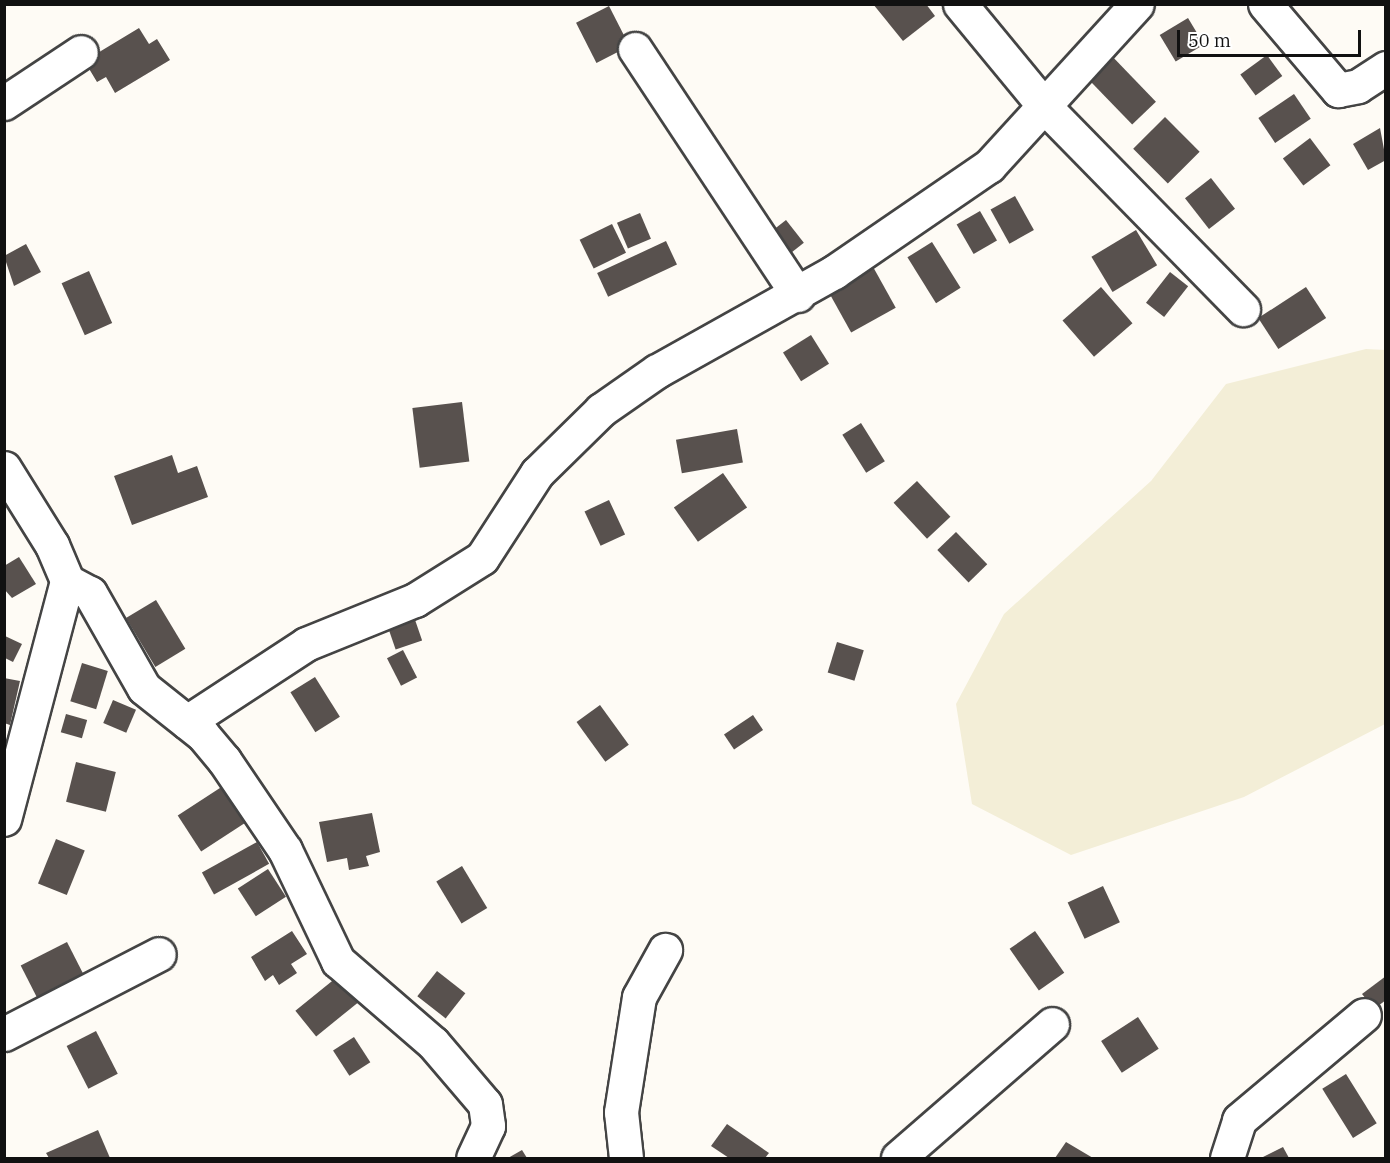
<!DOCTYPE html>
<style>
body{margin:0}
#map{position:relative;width:1390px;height:1163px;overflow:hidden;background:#fefbf5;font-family:"IBM Plex Serif",serif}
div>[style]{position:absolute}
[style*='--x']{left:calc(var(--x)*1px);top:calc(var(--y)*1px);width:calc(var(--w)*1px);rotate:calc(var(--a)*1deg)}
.farmland>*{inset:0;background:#f3eed7}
.building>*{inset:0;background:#58514e;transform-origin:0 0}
.roads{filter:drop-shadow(2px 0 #444) drop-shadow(-2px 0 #444) drop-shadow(0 2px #444) drop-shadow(0 -2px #444)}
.minor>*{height:33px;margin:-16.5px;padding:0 16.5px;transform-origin:16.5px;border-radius:16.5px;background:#fff}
span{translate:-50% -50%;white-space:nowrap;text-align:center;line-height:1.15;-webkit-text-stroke:6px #fff;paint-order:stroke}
.frame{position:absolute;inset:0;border:6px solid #111;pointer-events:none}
.scale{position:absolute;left:1177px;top:30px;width:184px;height:27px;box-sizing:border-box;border:3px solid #111;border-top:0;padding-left:8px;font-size:18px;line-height:21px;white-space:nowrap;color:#111;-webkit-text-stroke:4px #fff;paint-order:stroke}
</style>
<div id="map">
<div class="farmland">
<i style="clip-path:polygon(1366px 349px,1385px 350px,1385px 724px,1244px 797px,1071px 855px,972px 804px,956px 704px,1004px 614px,1151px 481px,1226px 384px)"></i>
</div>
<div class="building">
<i style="clip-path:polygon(873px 4px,926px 4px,935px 16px,903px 41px)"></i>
<i style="left:609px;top:6px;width:45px;height:37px;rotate:63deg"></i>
<i style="left:1188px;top:18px;width:31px;height:33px;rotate:59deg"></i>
<i style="clip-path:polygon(139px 28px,149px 44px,157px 39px,170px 60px,115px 93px,106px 77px,97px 82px,88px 67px,95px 63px,91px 57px)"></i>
<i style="left:1108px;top:52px;width:69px;height:33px;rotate:46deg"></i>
<i style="left:1267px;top:55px;width:26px;height:33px;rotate:54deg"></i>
<i style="left:1294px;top:94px;width:30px;height:43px;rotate:56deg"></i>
<i style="left:1165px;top:117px;width:49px;height:45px;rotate:45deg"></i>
<i style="clip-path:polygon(1380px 128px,1386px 160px,1368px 170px,1353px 144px)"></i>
<i style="left:1310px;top:138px;width:34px;height:34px;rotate:53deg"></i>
<i style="left:1211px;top:178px;width:39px;height:33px;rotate:52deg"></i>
<i style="left:1015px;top:196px;width:39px;height:28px;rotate:61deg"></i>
<i style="left:980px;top:211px;width:34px;height:27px;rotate:60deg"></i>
<i style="left:640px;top:213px;width:28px;height:25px;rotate:67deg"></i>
<i style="left:786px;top:220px;width:29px;height:30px;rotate:52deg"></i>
<i style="left:612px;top:224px;width:32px;height:36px;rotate:64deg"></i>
<i style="left:1136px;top:230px;width:41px;height:52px;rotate:59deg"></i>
<i style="left:666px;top:241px;width:26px;height:76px;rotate:65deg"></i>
<i style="left:932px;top:242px;width:54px;height:29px;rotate:58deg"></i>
<i style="clip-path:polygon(26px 244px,41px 272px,14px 286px,4px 256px)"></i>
<i style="left:872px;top:265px;width:49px;height:51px;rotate:61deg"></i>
<i style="left:89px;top:271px;width:57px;height:30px;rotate:66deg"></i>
<i style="left:1170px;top:272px;width:23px;height:39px;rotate:38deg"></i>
<i style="left:1101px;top:287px;width:48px;height:51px;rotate:49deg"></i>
<i style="left:1306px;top:287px;width:37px;height:57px;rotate:57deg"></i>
<i style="left:811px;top:335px;width:34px;height:33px;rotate:58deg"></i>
<i style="left:462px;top:402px;width:60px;height:50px;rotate:83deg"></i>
<i style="left:861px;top:423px;width:45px;height:22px;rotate:58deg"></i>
<i style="left:737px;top:429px;width:34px;height:62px;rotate:80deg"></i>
<i style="clip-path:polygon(172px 455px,178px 473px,197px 466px,208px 497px,132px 525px,114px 476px)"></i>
<i style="left:723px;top:473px;width:42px;height:60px;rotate:55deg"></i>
<i style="left:917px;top:481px;width:49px;height:32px;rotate:47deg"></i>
<i style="left:609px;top:500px;width:38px;height:27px;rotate:65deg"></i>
<i style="left:956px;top:532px;width:45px;height:26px;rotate:46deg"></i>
<i style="clip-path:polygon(19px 557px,36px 584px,12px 598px,4px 589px,4px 566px)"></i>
<i style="left:156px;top:600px;width:57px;height:35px;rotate:59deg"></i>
<i style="left:413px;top:614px;width:28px;height:28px;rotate:71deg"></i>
<i style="clip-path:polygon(5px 636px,22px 644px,13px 662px,5px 658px)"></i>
<i style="left:837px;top:642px;width:28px;height:32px;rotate:17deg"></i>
<i style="left:403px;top:650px;width:31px;height:18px;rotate:63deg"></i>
<i style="left:82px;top:663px;width:27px;height:40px;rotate:17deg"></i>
<i style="left:315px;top:677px;width:47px;height:29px;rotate:58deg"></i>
<i style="clip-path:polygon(4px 678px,20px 681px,10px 725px,4px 723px)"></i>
<i style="left:113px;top:700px;width:25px;height:25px;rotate:23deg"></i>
<i style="left:600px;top:705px;width:49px;height:29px;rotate:54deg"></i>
<i style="left:66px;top:714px;width:22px;height:19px;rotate:16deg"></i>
<i style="left:753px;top:715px;width:18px;height:35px;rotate:56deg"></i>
<i style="left:76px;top:762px;width:41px;height:41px;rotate:14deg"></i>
<i style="left:223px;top:786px;width:43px;height:54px;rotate:57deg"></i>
<i style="clip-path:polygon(372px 813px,380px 852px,366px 856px,369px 866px,349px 870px,347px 858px,327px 862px,319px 822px)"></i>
<i style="left:56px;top:839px;width:31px;height:48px;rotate:22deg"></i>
<i style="left:257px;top:842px;width:25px;height:63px;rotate:61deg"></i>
<i style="left:462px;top:866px;width:49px;height:30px;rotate:59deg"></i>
<i style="left:268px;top:869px;width:33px;height:36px;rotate:57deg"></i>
<i style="left:1103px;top:886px;width:40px;height:39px;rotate:65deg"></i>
<i style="clip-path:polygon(292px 931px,307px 954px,291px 964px,297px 973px,279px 985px,273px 975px,265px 981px,251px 957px)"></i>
<i style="left:1035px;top:931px;width:51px;height:31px;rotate:55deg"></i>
<i style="left:67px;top:942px;width:39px;height:52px;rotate:63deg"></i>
<i style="left:437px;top:971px;width:36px;height:32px;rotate:38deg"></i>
<i style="left:342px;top:973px;width:33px;height:60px;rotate:51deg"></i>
<i style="clip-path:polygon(1386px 976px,1386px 1000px,1374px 1009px,1362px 994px)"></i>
<i style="left:1138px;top:1017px;width:38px;height:44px;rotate:57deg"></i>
<i style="left:96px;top:1031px;width:48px;height:33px;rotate:63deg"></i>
<i style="left:354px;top:1037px;width:30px;height:25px;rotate:57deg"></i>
<i style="left:1346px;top:1074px;width:58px;height:28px;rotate:58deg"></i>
<i style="clip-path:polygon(727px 1124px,769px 1153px,765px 1158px,729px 1158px,711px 1146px)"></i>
<i style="clip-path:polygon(98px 1130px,110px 1158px,49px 1158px,46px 1153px)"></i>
<i style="clip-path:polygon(1066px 1142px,1093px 1158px,1055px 1158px)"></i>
<i style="clip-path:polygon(1283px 1147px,1289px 1158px,1261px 1158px)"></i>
<i style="clip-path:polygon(522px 1150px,527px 1158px,508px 1158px)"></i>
</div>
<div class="roads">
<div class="minor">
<i style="--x:960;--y:4;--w:134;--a:50.5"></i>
<i style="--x:1045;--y:107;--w:283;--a:45.6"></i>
<i style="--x:1265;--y:4;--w:113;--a:49.7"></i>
<i style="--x:1338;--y:90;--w:20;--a:-11"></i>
<i style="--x:1358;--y:86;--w:33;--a:-33"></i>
<i style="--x:635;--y:49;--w:295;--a:56.5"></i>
<i style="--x:4;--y:103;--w:92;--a:-33.5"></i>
<i style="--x:4;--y:468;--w:91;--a:58.1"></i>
<i style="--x:52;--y:545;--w:39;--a:67"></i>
<i style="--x:67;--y:581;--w:246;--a:104.8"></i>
<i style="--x:67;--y:581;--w:26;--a:28"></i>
<i style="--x:90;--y:593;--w:109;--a:60.4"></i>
<i style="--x:144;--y:688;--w:75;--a:38.5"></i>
<i style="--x:203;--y:735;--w:33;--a:50"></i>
<i style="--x:224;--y:760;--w:109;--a:55.9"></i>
<i style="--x:285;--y:850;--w:123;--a:64.5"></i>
<i style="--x:338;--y:961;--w:125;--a:40.8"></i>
<i style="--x:433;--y:1043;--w:80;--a:49.6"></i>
<i style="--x:485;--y:1104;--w:22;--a:82"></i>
<i style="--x:488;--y:1126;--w:35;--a:115"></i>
<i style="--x:187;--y:722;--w:142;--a:-33.2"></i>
<i style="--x:306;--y:644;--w:118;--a:-22"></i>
<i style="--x:415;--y:600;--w:79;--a:-32.1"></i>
<i style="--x:482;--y:558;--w:101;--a:-57.1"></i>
<i style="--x:537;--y:473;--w:90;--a:-44.5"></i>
<i style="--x:601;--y:410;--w:68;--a:-34.9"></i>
<i style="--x:657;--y:371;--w:203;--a:-29.2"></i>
<i style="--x:834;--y:272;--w:188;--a:-34.4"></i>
<i style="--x:989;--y:166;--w:219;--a:-47.6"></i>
<i style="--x:4;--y:1034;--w:174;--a:-27.3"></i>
<i style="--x:626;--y:1158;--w:46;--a:-96.2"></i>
<i style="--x:621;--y:1112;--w:116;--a:-81.1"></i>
<i style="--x:639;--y:997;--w:54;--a:-61"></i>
<i style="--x:898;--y:1158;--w:204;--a:-41"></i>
<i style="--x:1227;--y:1158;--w:40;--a:-72"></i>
<i style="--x:1239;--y:1120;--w:163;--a:-40"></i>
</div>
</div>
<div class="frame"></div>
<div class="scale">50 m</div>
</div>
